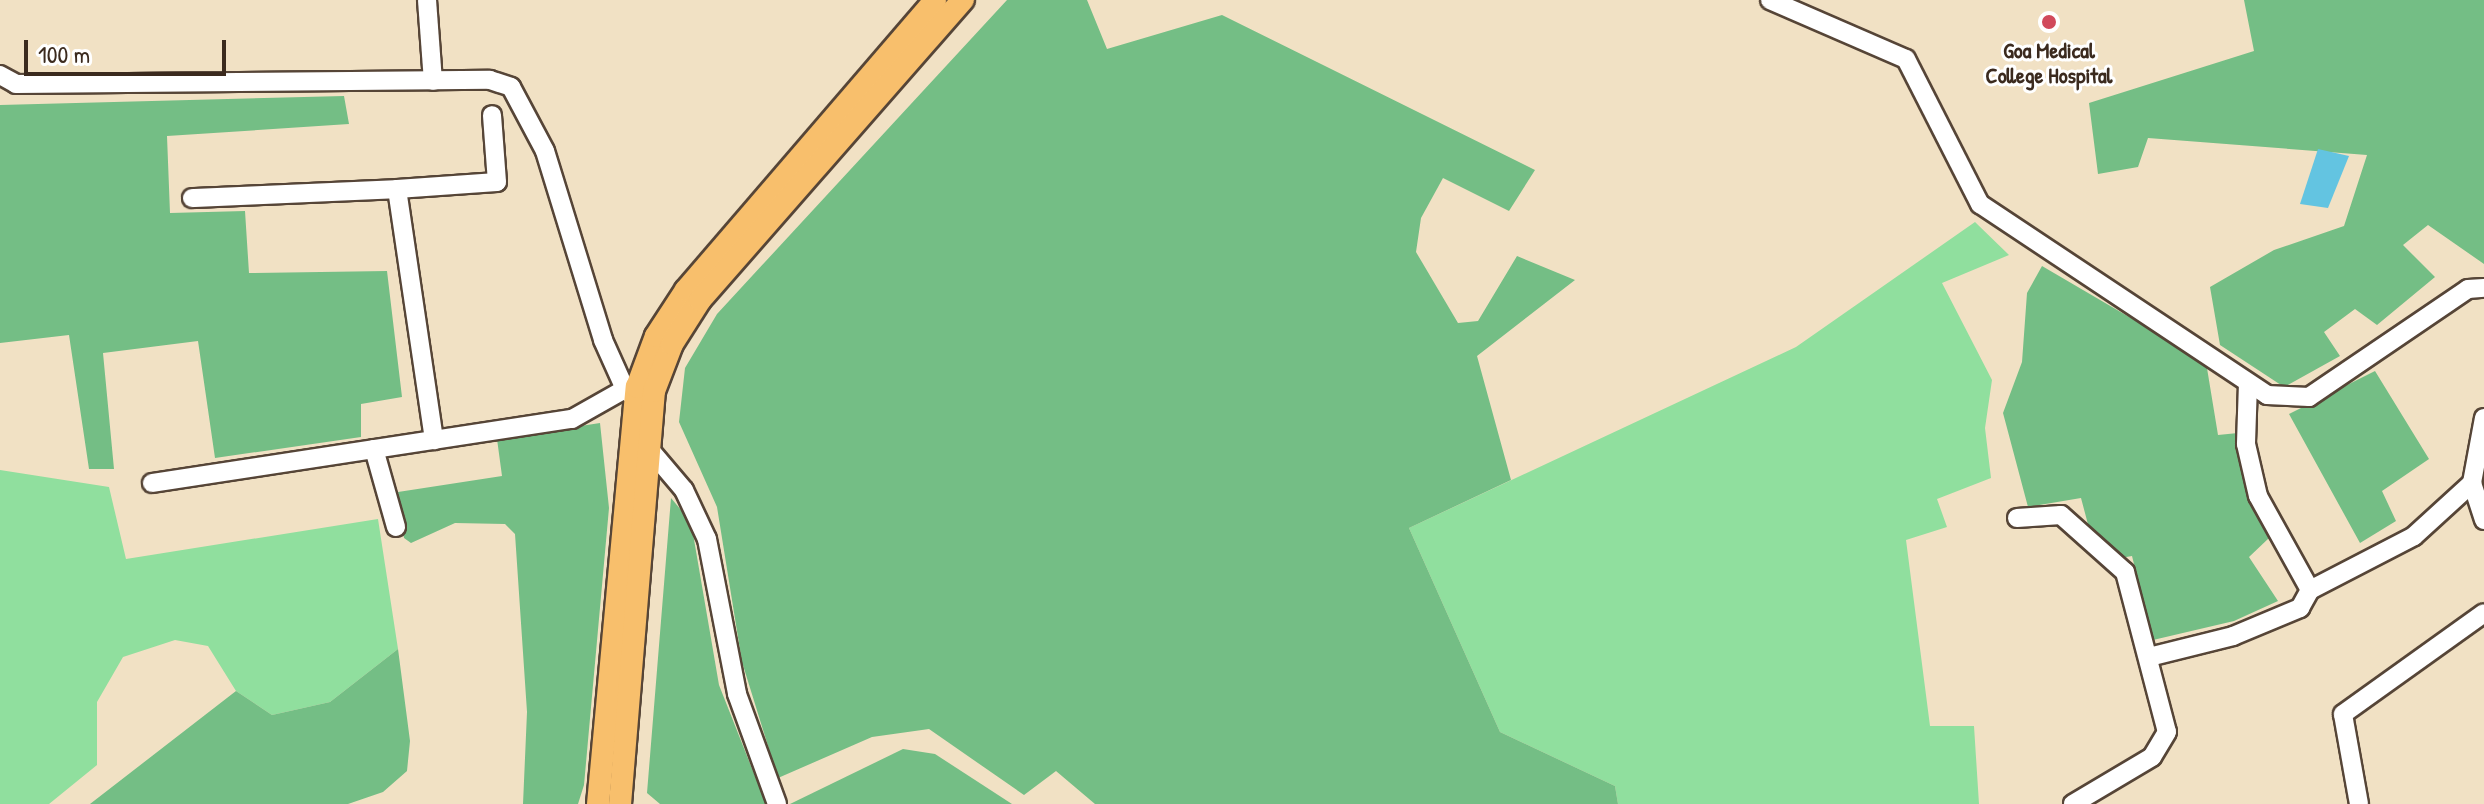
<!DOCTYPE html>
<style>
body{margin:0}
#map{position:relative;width:2484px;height:804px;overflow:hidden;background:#f1e1c4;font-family:"Patrick Hand",sans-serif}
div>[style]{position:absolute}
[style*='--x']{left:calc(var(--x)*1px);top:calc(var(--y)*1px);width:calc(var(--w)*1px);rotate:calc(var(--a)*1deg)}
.green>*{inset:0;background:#90df9e}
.forest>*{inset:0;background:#74be85}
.water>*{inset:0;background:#63c4e1}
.roads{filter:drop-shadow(2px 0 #564537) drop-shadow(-2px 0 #564537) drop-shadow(0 2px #564537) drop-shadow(0 -2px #564537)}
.minor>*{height:18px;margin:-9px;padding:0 9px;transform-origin:9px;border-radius:9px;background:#fff}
.major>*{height:22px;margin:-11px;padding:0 11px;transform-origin:11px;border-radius:11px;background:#f8bf6c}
.dots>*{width:22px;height:22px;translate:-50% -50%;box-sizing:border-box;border:4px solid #fff;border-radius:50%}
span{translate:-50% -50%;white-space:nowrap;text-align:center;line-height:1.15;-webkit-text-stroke:6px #fff;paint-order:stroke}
.poi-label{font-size:22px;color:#3b2a1e;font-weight:700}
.scale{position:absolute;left:24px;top:40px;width:202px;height:36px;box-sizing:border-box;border:4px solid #3b2a1e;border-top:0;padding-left:10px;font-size:24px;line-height:28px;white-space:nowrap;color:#3b2a1e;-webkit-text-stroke:6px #fff;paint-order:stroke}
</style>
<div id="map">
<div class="green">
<i style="clip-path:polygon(1975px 222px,2009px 255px,1942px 283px,1992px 380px,1985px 428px,1991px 478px,1937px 499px,1947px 527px,1906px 540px,1930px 726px,1974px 726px,1979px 804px,1618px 804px,1615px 786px,1500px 732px,1409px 528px,1796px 347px)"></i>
<i style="clip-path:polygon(0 470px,109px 487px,126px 559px,378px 519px,398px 649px,330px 702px,272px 715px,236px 691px,208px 646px,175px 640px,123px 657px,97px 702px,97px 765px,49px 804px,0 804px)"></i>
</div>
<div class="forest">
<i style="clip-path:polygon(1007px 0,1087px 0,1107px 49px,1222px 15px,1535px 170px,1509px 211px,1443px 178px,1421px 218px,1416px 252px,1458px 323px,1478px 321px,1517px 256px,1575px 280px,1477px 356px,1511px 480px,1409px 528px,1500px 732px,1615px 786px,1618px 804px,1095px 804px,1056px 771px,1024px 795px,929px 729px,872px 737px,778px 778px,742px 662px,717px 507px,679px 422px,685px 368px,717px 314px)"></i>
<i style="clip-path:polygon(2244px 0,2484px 0,2484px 264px,2428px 225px,2403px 245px,2435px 277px,2377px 325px,2355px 309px,2324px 332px,2340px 356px,2284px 387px,2220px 345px,2210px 287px,2274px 250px,2344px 226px,2367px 155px,2148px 138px,2138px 167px,2098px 174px,2089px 103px,2254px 51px)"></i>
<i style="clip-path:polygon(344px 96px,349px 124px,167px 136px,170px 213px,245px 211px,249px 273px,387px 271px,402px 397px,361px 404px,361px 437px,215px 458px,198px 341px,103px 353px,114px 469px,89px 469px,69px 335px,0 343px,0 105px)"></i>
<i style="clip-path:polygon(2042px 266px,2206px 362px,2218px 435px,2238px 433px,2250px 496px,2269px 538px,2249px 557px,2278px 601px,2234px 621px,2153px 640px,2132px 556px,2098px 562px,2081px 498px,2028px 507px,2003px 413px,2022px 362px,2027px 293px)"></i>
<i style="clip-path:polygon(2375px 371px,2429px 459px,2382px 491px,2396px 521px,2360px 543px,2289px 414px)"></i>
<i style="clip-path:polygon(600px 423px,609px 508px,584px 785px,578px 804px,523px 804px,527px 712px,515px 534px,505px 524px,455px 523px,411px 543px,404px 538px,398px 492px,502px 476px,497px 439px)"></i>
<i style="clip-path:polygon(671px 498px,691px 522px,719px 685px,766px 804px,660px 804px,647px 793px)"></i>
<i style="clip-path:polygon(398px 649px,410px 741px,407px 771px,383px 792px,348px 804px,90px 804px,236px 691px,272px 715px,330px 702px)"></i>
<i style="clip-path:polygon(903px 749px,935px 754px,1012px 804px,790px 804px)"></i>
</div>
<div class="water">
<i style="clip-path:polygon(2318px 149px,2349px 156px,2328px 208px,2300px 204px)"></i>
</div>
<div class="roads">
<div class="minor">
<i style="--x:427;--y:0;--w:81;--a:85.8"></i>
<i style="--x:1770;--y:0;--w:148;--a:23.5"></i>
<i style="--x:1906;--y:59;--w:163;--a:63"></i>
<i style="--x:1980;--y:204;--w:345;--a:33.6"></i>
<i style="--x:2267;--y:395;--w:42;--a:2.7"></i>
<i style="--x:2309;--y:397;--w:192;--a:-34.2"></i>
<i style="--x:2468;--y:289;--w:16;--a:-4"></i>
<i style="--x:0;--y:75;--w:18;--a:29"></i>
<i style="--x:16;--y:84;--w:474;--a:-0.5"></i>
<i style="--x:490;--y:80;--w:22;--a:18"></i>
<i style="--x:511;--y:87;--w:72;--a:62"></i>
<i style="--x:545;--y:151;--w:198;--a:72.9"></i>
<i style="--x:603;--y:340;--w:54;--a:65.8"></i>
<i style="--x:625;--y:389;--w:22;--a:43"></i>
<i style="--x:397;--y:189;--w:100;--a:-4"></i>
<i style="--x:497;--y:182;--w:67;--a:-94.3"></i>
<i style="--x:192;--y:198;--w:205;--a:-2.5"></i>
<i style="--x:397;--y:189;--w:254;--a:81.6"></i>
<i style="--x:2248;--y:383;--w:61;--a:91.9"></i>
<i style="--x:2246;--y:444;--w:53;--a:77"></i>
<i style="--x:2258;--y:496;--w:107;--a:61"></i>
<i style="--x:2310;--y:590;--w:117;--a:-27.4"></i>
<i style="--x:2414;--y:536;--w:79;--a:-42.4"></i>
<i style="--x:2484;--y:418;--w:66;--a:100.5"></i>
<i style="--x:2472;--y:483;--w:39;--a:72"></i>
<i style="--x:645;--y:444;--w:60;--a:49.7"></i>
<i style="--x:684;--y:490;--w:54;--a:64.9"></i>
<i style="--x:707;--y:539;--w:158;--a:79"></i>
<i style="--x:737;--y:694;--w:117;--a:70"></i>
<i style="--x:374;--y:449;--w:81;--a:74.2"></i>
<i style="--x:152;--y:483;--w:425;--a:-8.7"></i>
<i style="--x:572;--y:419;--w:61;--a:-29.5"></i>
<i style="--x:2017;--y:518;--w:44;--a:-3.9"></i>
<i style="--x:2061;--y:515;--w:86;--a:41.7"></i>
<i style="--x:2125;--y:572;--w:165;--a:75.3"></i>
<i style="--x:2167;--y:732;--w:29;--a:121"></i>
<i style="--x:2152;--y:757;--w:92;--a:149.3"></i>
<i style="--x:2149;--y:657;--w:87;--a:-14"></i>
<i style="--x:2233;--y:636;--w:73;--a:-22.7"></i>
<i style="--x:2300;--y:608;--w:21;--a:-61"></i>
<i style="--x:2359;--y:804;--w:91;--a:-100.1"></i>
<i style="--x:2343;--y:714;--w:173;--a:-35.6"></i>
</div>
<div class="major">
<i style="--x:598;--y:804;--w:419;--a:-84.7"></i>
<i style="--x:637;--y:387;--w:54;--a:-69.6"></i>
<i style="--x:656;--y:336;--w:55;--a:-56.9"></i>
<i style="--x:686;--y:290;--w:382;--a:-49.3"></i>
<i style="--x:620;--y:804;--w:414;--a:-85.3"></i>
<i style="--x:654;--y:391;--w:50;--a:-69"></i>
<i style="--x:672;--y:344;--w:52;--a:-57.5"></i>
<i style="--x:700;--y:300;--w:399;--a:-48.8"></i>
</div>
</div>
<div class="dots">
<i style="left:2049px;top:22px;background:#d1495b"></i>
</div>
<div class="poi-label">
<span style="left:2049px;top:63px">Goa Medical<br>College Hospital</span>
</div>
<div class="scale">100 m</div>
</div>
